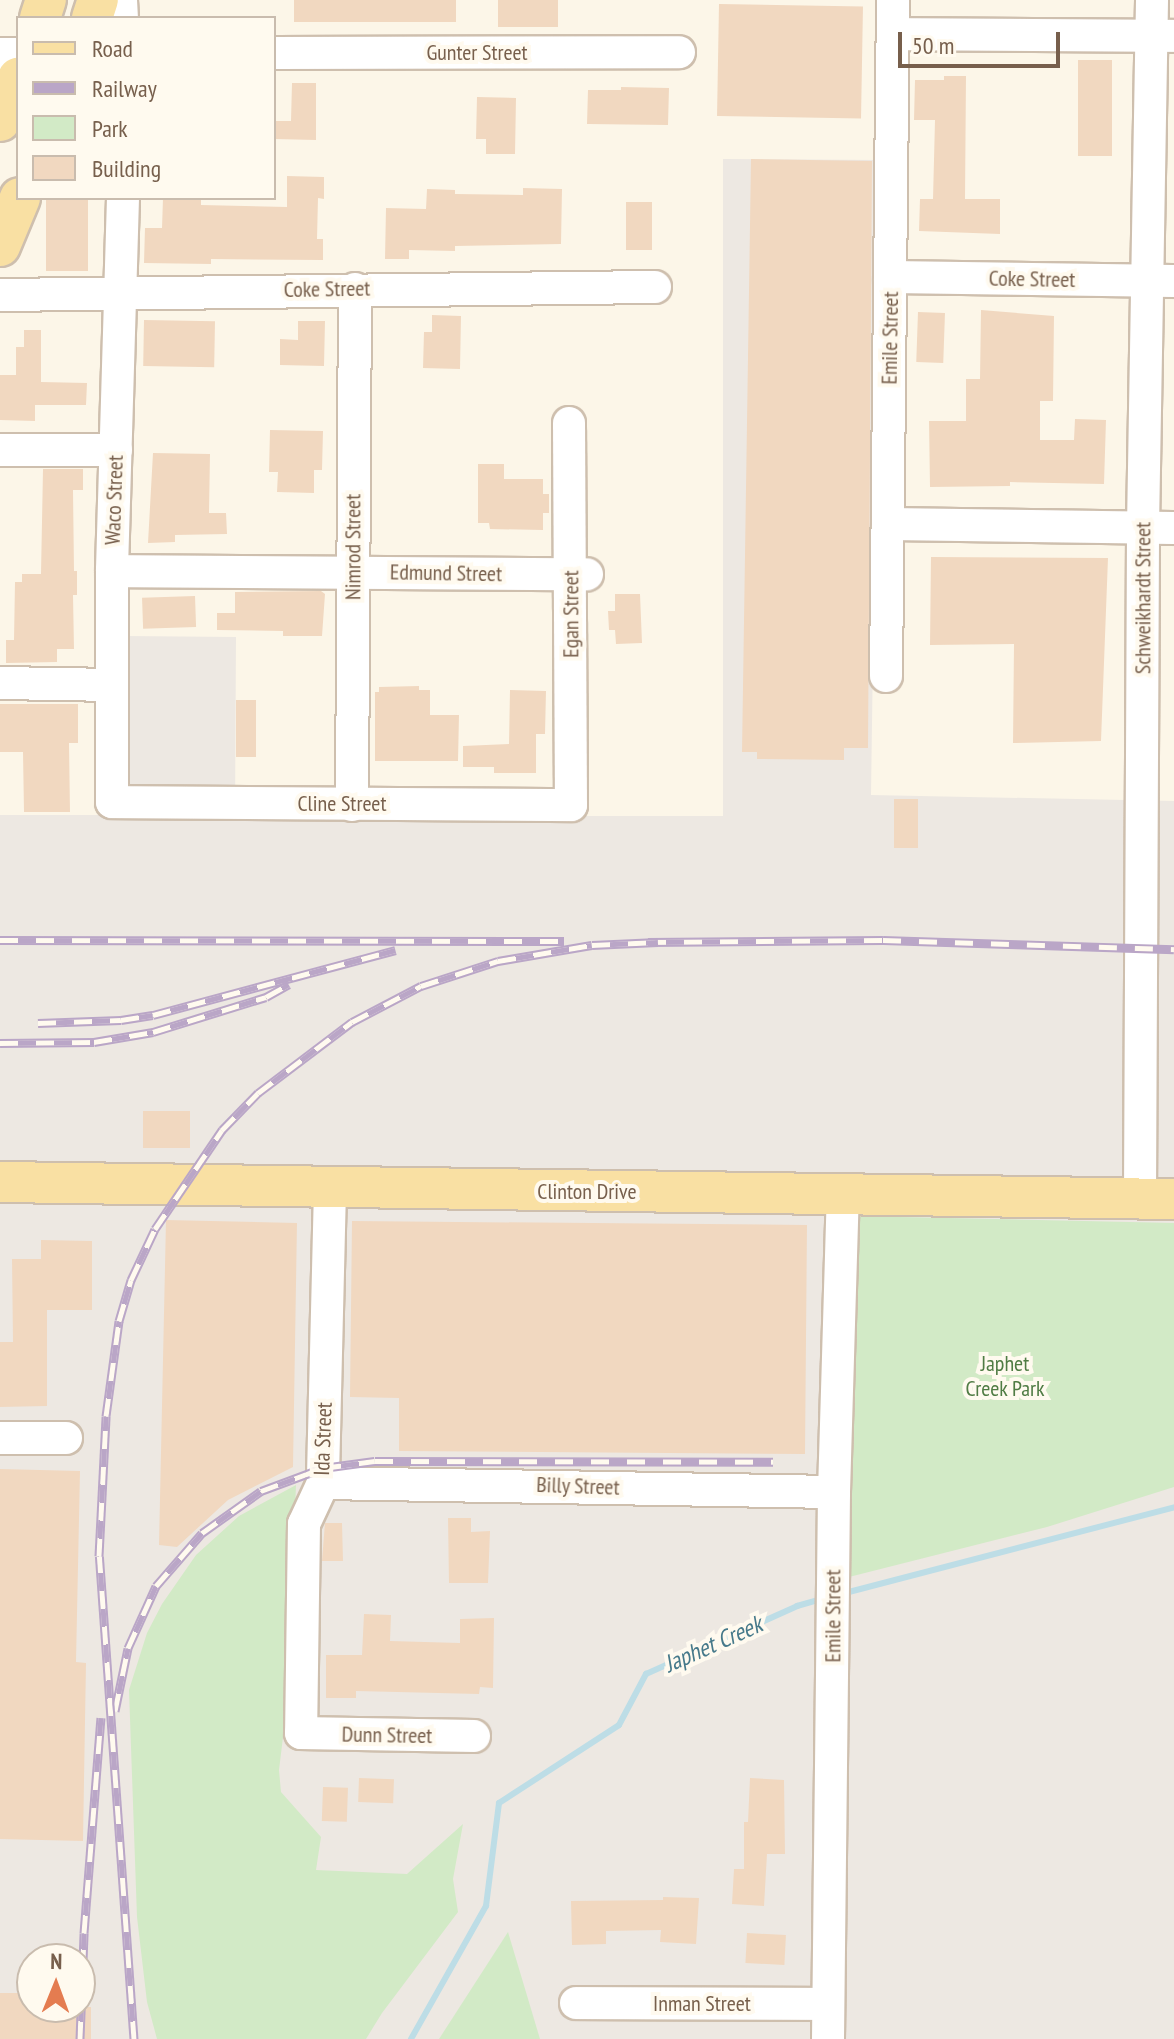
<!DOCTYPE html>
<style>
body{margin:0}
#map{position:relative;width:1174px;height:2039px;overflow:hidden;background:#fcf6e8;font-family:"PT Sans Narrow",sans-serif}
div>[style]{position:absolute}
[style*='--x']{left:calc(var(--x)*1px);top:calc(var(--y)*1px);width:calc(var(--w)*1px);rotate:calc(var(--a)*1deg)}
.industrial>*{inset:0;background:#ede8e2}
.green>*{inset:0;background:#d2eac6}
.stream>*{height:6px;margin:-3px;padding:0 3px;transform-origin:3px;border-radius:3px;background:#bddde6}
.building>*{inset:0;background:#f1d8c0;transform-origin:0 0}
.roads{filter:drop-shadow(2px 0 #cebfae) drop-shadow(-2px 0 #cebfae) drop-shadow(0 2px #cebfae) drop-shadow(0 -2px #cebfae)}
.minor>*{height:32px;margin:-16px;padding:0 16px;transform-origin:16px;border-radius:16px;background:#fff}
.major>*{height:40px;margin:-20px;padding:0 20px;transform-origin:20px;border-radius:20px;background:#f9e0a3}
.rail>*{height:9px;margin-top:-4.5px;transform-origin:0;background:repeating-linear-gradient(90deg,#fffaef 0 18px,#baa6c7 0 36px);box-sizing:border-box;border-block:2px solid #baa6c7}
span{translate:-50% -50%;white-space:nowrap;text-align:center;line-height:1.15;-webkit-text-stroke:8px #fffaef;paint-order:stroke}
.street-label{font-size:22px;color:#775f4c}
.park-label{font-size:22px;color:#507c44}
.water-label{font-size:24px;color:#46798a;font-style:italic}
.legend{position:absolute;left:16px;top:16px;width:260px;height:184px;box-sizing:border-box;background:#fffaef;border:2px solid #c9bcae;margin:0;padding:10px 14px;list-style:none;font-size:24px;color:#775f4c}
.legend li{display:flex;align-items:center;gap:16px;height:40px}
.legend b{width:40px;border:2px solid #c9bcae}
.north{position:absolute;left:16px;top:1943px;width:80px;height:80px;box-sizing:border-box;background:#fffaef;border:2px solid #c9bcae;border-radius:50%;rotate:1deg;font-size:22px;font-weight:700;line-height:32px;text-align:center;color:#775f4c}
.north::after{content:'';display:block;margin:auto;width:28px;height:36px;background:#e47c50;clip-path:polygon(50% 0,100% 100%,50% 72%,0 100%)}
.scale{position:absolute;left:898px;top:32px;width:162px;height:36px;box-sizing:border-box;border:4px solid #775f4c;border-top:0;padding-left:10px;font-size:24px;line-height:28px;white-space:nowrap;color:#775f4c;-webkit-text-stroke:6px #fffaef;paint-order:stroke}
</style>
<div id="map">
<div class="industrial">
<i style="clip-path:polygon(evenodd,723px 159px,880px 160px,871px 795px,1174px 801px,1174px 2039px,0 2039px,0 815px,124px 815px,126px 636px,236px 637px,235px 816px,723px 816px,723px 159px,32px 1959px,80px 1959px,80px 2007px,32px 2007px,32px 1959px)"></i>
</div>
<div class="green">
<i style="clip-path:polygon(853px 1216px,1174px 1223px,1174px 1487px,1047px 1527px,849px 1577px)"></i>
<i style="clip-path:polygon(296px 1485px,288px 1696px,279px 1770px,281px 1792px,321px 1837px,316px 1870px,407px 1874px,463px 1824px,453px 1879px,458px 1912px,382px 2013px,366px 2039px,157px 2039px,147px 2002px,137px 1917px,129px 1690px,147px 1633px,162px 1604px,196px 1555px,239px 1516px)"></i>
<i style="clip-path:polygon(508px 1932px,540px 2039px,439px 2039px)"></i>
</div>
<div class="stream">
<i style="--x:845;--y:1593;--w:340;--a:-14.6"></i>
<i style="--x:411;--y:2039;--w:153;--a:-60.6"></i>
<i style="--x:486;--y:1906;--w:104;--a:-82.8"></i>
<i style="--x:499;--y:1803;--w:143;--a:-33"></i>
<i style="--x:619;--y:1725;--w:58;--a:-62.1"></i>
<i style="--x:646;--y:1674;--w:166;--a:-24.2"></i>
<i style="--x:797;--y:1606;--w:26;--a:-16"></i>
</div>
<div class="building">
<i style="left:294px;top:0;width:162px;height:22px"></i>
<i style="left:498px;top:0;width:60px;height:27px"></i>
<i style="left:719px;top:4px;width:144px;height:112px;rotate:1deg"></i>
<i style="left:1078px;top:60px;width:34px;height:96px"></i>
<i style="clip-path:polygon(944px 76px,966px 76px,965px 199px,1000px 199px,1000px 234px,919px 231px,920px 199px,933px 199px,935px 120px,914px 120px,915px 80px,944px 80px)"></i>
<i style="clip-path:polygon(292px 83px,316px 83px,316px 140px,274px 139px,274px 121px,291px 121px)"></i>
<i style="clip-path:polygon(621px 87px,669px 88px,668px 125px,587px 124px,588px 90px,621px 90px)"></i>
<i style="clip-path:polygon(477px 97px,516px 98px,515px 154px,486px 154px,486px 139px,476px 139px)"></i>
<i style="clip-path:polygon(751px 159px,872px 161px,868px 748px,844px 748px,844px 760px,757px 759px,757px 752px,742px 752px)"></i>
<i style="clip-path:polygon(287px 176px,324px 177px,324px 199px,318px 198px,317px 239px,323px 239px,323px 260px,211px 259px,211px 264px,144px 263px,145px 228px,162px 228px,163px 198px,201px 198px,201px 205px,287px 207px)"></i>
<i style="clip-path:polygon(523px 188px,562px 189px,561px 244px,455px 246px,455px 251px,409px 250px,409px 259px,385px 259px,386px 208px,426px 209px,427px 189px,455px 190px,455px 194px,523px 195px)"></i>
<i style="left:46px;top:199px;width:42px;height:72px"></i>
<i style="left:626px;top:202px;width:26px;height:48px"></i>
<i style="clip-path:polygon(981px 310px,1054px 316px,1053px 401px,1040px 401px,1040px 440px,1074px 440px,1075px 419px,1106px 420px,1104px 484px,1010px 482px,1010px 486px,930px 487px,929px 421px,966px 421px,966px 379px,980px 379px)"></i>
<i style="left:918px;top:312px;width:27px;height:50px;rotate:2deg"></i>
<i style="clip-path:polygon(432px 315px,461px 316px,460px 369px,423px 368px,424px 332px,432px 332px)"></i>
<i style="left:144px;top:320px;width:71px;height:46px;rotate:1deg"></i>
<i style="clip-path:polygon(298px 321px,325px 321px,324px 366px,280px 365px,280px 339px,298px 340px)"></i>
<i style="clip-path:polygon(24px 330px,41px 330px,41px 382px,87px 383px,86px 405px,35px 405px,35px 421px,0 420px,0 375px,16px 375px,16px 347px,24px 347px)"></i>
<i style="clip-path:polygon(270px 430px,323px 431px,322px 470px,314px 470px,314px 493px,277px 492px,278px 472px,269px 472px)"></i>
<i style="clip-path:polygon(153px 453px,210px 454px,209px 513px,226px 513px,227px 534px,175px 535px,175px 542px,148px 543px)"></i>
<i style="clip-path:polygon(478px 464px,504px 464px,504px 479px,543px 479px,543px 494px,549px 494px,549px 513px,543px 513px,543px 530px,490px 529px,489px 523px,478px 523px)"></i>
<i style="clip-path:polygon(43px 469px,83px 469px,83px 490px,73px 490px,74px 571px,77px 571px,77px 595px,73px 595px,74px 649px,57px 649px,57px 662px,6px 663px,6px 640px,14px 640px,15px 582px,22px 582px,22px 574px,41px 574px)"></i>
<i style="clip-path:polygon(931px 557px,1108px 558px,1101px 741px,1013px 743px,1014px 644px,930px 645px)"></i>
<i style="clip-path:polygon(321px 591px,325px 594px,322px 636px,283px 636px,283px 631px,217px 630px,217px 613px,235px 613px,235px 592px)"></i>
<i style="clip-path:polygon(615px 594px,640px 594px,642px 643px,616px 644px,615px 630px,609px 630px,608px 611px,615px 611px)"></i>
<i style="left:195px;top:596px;width:31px;height:53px;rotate:88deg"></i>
<i style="clip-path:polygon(419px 686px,419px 690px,430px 690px,430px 715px,459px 715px,458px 761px,375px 761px,375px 692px,379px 692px,379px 687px)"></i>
<i style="clip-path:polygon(510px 690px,546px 691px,545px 734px,536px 734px,536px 773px,494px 773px,494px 767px,463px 767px,463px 746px,509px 744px)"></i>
<i style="left:236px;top:700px;width:20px;height:57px"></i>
<i style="clip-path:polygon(0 704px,78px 704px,78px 743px,69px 743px,70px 812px,24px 812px,23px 752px,0 752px)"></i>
<i style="left:894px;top:799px;width:24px;height:49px"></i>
<i style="left:143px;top:1111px;width:47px;height:37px"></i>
<i style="clip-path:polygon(166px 1220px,297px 1223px,293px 1467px,228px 1500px,177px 1547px,159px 1545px)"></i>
<i style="clip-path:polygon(352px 1221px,807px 1225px,805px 1454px,399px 1451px,399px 1398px,350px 1397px)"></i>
<i style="clip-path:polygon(41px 1240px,92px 1241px,92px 1310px,47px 1310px,47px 1406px,0 1407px,0 1342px,13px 1342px,12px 1259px,41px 1259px)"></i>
<i style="clip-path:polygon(0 1469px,80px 1471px,76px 1662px,86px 1663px,83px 1841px,0 1839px)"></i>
<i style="clip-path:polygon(448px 1518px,471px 1518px,471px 1532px,490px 1531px,488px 1583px,449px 1583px)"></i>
<i style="clip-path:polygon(325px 1523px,342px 1523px,343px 1561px,322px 1561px)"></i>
<i style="clip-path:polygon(364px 1614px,391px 1615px,390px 1641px,460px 1643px,460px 1619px,494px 1618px,493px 1688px,480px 1687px,479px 1694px,356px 1691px,356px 1698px,326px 1698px,326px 1655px,362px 1655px)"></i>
<i style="left:359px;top:1778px;width:35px;height:24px;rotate:2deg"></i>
<i style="clip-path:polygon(750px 1778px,784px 1780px,785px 1854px,767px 1854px,764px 1906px,732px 1904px,734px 1869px,744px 1869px,744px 1822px,748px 1822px)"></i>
<i style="left:323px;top:1787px;width:25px;height:34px;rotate:2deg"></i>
<i style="clip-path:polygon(663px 1897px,699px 1898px,696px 1944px,660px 1942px,661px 1930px,606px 1931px,606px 1944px,572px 1945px,571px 1901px,663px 1900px)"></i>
<i style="left:747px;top:1933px;width:39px;height:30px;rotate:3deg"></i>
<i style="clip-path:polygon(0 1993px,32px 1993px,32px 2007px,91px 2007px,91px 2039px,0 2039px)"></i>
</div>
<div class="roads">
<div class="minor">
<i style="--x:121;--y:0;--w:18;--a:87"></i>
<i style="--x:893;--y:34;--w:281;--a:0.4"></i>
<i style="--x:274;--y:53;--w:405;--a:-0.1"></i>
<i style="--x:0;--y:54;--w:18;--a:0"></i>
<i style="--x:123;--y:198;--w:373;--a:91.7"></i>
<i style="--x:112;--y:571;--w:231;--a:90"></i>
<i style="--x:112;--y:802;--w:459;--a:0.4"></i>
<i style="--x:571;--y:805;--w:382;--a:-90.3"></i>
<i style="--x:890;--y:277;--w:284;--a:0.8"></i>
<i style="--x:0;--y:295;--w:655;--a:-0.7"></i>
<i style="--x:0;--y:450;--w:116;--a:0"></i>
<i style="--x:888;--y:524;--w:286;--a:0.8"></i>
<i style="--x:112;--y:571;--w:475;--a:0.4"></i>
<i style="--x:886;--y:676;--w:676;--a:-89.41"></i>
<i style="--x:0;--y:683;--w:111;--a:1"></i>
<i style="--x:352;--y:805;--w:516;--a:-89.67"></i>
<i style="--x:330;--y:1189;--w:294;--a:91.4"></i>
<i style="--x:323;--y:1483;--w:45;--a:114.9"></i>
<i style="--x:304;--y:1524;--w:209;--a:90.8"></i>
<i style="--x:301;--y:1733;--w:173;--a:1"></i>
<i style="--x:1140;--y:1197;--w:670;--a:-89.74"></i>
<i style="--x:1143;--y:527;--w:527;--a:-89.02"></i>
<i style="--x:0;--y:1438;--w:66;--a:0"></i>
<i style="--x:323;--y:1483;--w:511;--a:1.01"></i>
<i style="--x:576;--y:2003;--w:252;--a:0.2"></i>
<i style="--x:828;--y:2039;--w:547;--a:-89.37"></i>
<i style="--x:834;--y:1492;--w:300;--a:-88.3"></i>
</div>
<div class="major">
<i style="--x:40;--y:18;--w:19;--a:-72"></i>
<i style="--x:92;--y:18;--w:19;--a:-72"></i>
<i style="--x:0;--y:121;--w:47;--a:-67.3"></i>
<i style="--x:0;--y:246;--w:52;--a:-67.4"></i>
<i style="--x:0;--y:1182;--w:1174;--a:0.83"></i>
</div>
</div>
<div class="rail">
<i style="--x:0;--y:940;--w:564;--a:0.1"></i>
<i style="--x:648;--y:942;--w:235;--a:-0.5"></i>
<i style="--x:883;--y:940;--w:291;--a:1.8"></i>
<i style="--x:38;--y:1023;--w:83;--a:-2.1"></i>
<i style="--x:121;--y:1020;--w:32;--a:-9"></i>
<i style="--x:153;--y:1015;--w:251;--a:-15"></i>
<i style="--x:0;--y:1043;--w:94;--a:-0.6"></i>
<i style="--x:94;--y:1042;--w:60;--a:-9.6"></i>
<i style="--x:153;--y:1032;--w:118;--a:-17.2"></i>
<i style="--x:266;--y:997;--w:26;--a:-29"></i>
<i style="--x:115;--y:1711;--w:64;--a:-78.3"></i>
<i style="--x:128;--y:1648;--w:68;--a:-65.7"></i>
<i style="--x:156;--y:1586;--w:70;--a:-49"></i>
<i style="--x:202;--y:1533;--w:72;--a:-35.4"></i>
<i style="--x:261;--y:1491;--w:66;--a:-20.4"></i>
<i style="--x:323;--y:1468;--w:52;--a:-7.7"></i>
<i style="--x:375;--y:1461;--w:398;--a:0.1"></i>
<i style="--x:80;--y:2039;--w:106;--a:-87.8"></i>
<i style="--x:84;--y:1933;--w:216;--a:-85.5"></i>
<i style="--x:134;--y:2039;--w:484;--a:-94.1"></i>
<i style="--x:99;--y:1556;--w:140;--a:-87.1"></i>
<i style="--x:106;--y:1416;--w:96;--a:-82.2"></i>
<i style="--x:119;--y:1321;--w:43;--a:-73.7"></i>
<i style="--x:131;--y:1280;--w:56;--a:-64.8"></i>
<i style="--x:155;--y:1229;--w:120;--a:-55.9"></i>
<i style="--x:222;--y:1130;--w:52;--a:-45.8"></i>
<i style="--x:258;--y:1093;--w:118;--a:-37.1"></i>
<i style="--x:352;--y:1022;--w:78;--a:-27.6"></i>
<i style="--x:421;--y:986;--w:81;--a:-18"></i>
<i style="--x:498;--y:961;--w:95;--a:-9.7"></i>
<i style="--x:592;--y:945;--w:66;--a:-2.6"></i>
</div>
<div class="street-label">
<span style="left:477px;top:53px">Gunter Street</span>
<span style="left:1032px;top:279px;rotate:1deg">Coke Street</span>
<span style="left:327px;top:289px;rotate:-1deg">Coke Street</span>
<span style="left:890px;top:338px;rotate:-89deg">Emile Street</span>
<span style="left:114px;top:500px;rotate:-88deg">Waco Street</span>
<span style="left:353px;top:547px;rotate:-90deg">Nimrod Street</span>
<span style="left:446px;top:573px;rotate:1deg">Edmund Street</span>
<span style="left:1143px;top:598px;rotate:-90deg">Schweikhardt Street</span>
<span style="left:571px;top:614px;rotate:-90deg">Egan Street</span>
<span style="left:342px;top:804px">Cline Street</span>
<span style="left:587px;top:1192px">Clinton Drive</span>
<span style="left:323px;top:1439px;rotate:-88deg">Ida Street</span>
<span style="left:578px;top:1486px;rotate:2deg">Billy Street</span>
<span style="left:833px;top:1616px;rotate:-90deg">Emile Street</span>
<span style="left:387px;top:1735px;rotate:1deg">Dunn Street</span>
<span style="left:702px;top:2004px">Inman Street</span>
</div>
<div class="park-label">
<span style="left:1005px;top:1376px">Japhet<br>Creek Park</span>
</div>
<div class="water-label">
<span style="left:713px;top:1644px;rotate:-24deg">Japhet Creek</span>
</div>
<ul class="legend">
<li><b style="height:10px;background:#f9e0a3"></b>Road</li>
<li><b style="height:10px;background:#baa6c7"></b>Railway</li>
<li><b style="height:22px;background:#d2eac6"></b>Park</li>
<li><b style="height:22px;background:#f1d8c0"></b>Building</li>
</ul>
<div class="north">N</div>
<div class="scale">50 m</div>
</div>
